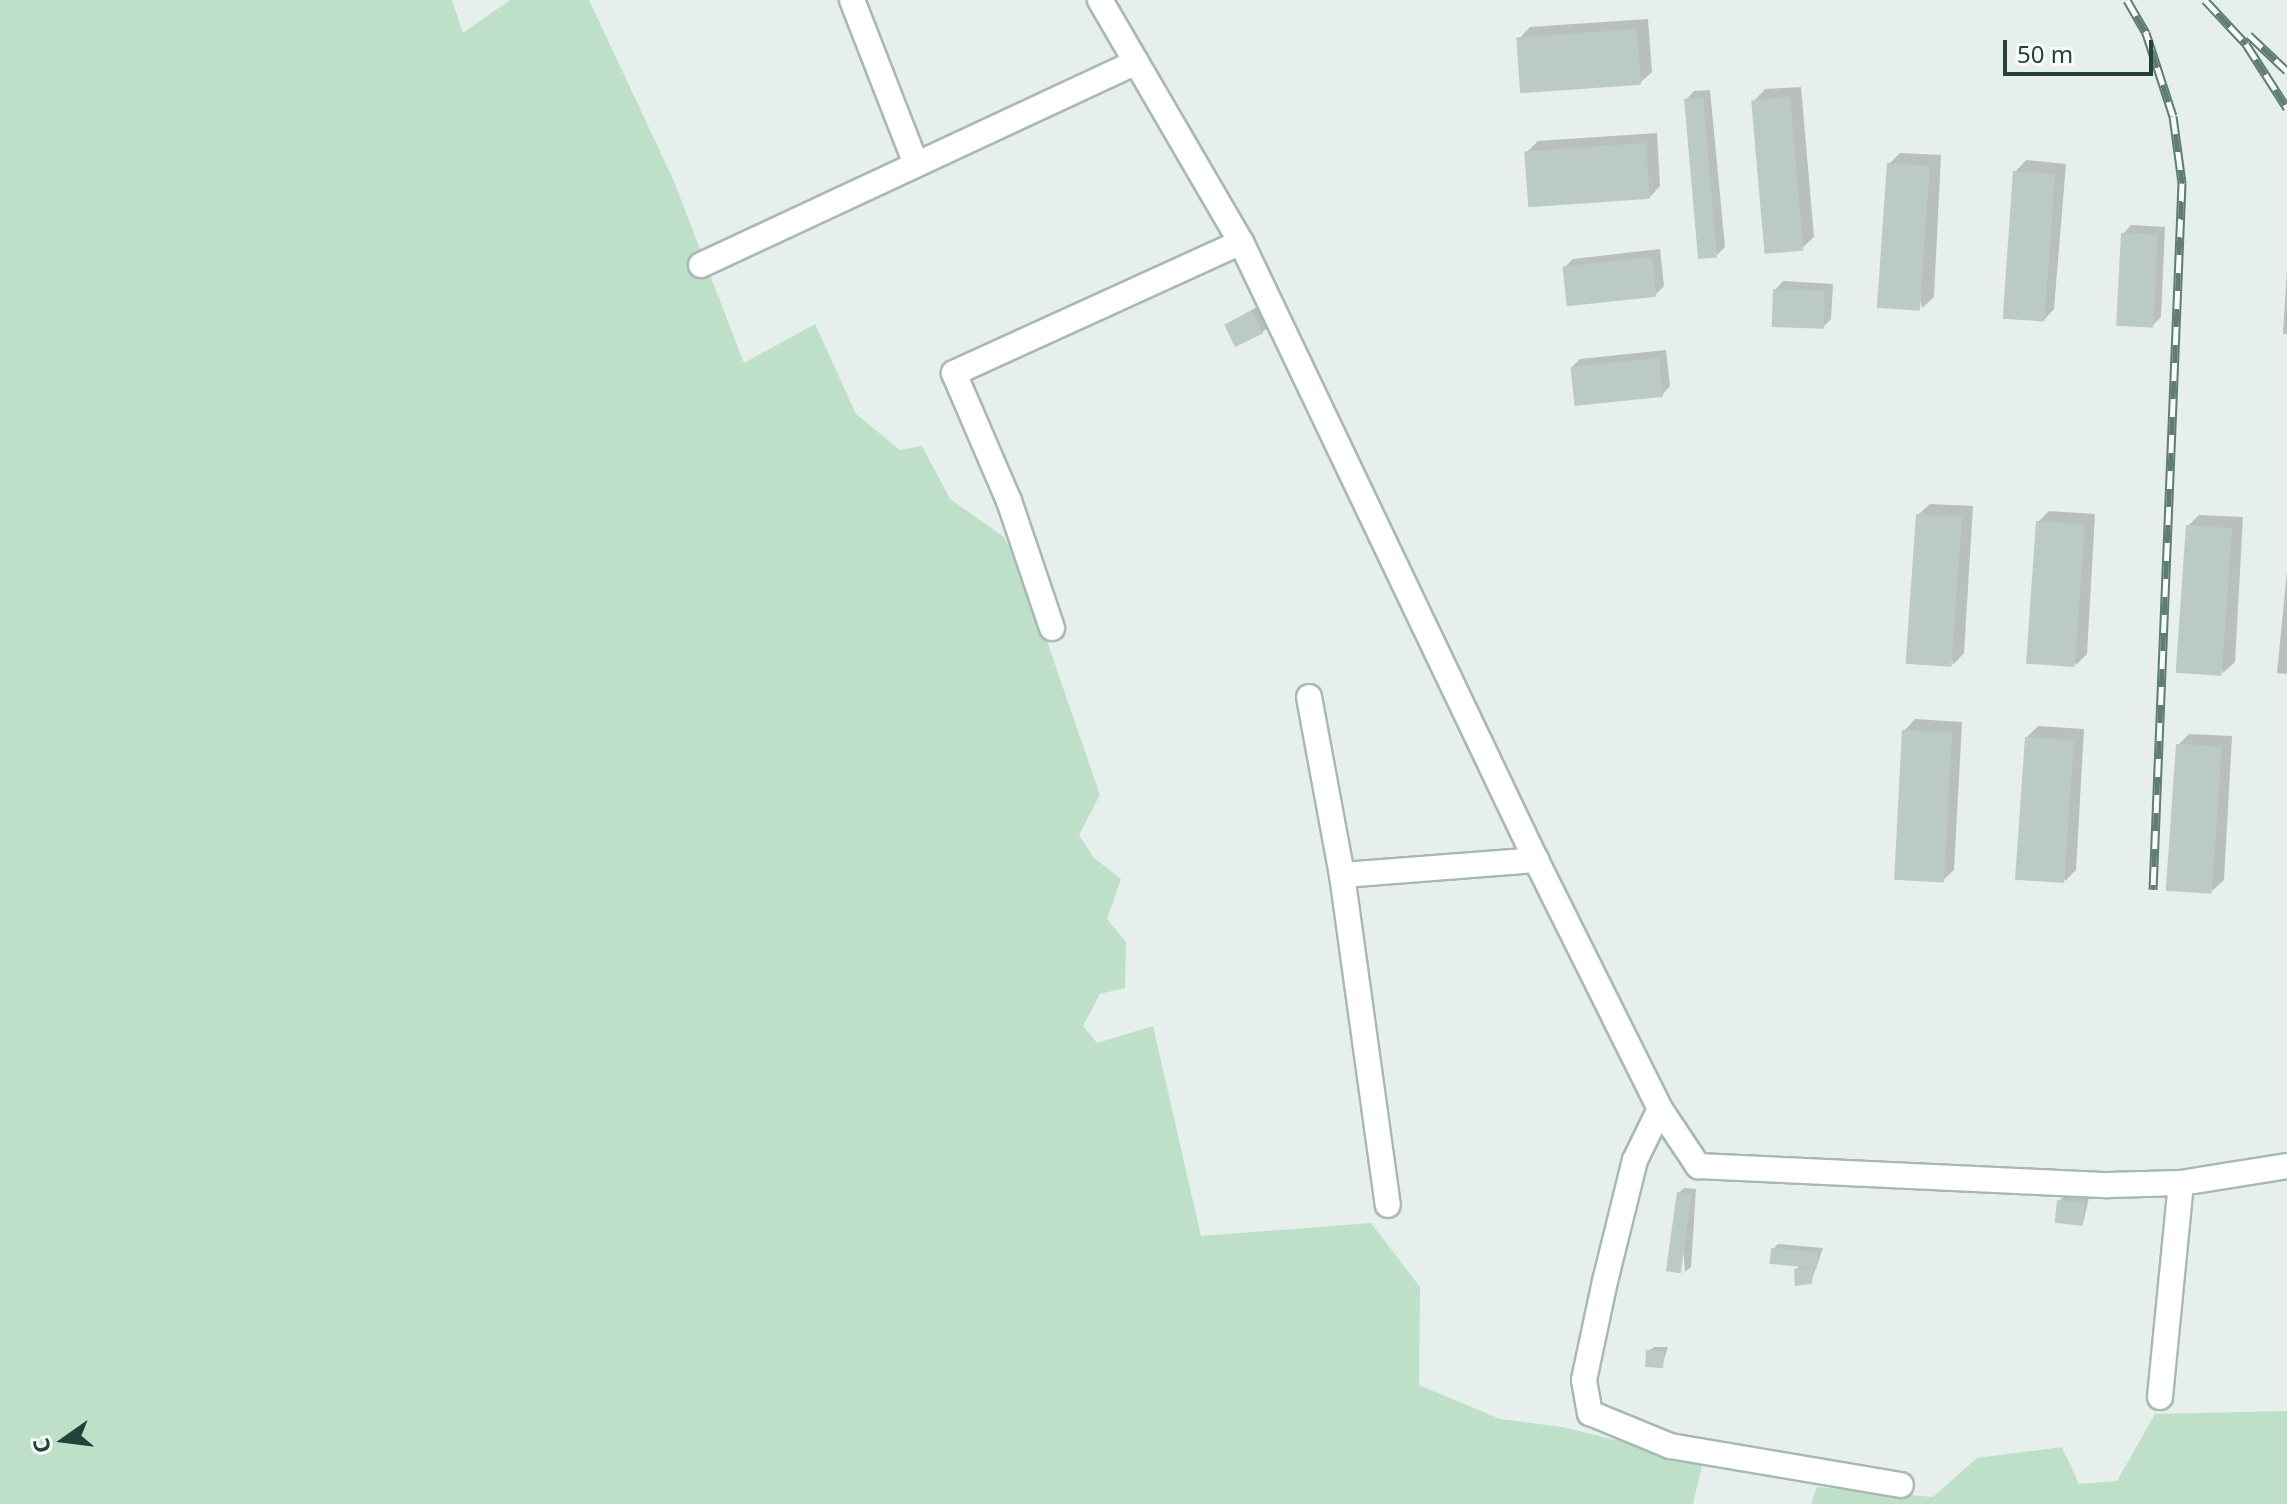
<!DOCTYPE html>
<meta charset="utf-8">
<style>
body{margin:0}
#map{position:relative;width:2287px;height:1504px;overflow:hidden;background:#e6efeb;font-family:"Noto Sans",sans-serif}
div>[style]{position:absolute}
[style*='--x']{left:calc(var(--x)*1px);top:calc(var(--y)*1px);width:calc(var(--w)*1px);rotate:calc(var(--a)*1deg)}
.green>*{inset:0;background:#bfe0c8}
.shadow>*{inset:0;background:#0003}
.building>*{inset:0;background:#bbcac4;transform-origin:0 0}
.roads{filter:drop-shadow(2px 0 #a8b8b2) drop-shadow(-2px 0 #a8b8b2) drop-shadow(0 2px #a8b8b2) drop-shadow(0 -2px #a8b8b2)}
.minor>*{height:24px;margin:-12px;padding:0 12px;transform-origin:12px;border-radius:12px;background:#fff}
.rail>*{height:9px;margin-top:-4.5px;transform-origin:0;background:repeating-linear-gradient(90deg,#f7fbf9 0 18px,#5f7d75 0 36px);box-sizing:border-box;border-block:2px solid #5f7d75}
span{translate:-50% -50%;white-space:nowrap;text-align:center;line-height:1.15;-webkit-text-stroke:6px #f7fbf9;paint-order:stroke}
.north{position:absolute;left:24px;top:1400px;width:80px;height:80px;-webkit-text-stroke:6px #f7fbf9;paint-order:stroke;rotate:256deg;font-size:22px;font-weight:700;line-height:32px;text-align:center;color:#24423a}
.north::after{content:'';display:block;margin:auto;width:28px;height:36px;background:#24423a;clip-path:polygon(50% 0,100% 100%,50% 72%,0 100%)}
.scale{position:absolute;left:2003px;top:40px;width:150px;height:36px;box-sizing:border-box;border:4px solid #24423a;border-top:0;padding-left:10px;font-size:24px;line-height:28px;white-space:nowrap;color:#24423a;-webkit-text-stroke:6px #f7fbf9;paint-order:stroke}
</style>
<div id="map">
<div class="green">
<i style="clip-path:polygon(0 0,452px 0,463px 33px,510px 0,589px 0,673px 179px,744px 363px,815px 324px,856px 414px,900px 450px,922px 446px,950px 499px,1004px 537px,1027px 583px,1100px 795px,1079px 835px,1094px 858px,1121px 879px,1107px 919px,1126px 942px,1125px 988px,1100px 994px,1083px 1026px,1097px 1043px,1153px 1026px,1201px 1236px,1371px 1223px,1420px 1287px,1419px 1385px,1500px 1419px,1562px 1427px,1703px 1461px,1693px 1504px,0 1504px)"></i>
<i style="clip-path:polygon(2287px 1411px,2287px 1504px,1811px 1504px,1817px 1487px,1933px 1497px,1977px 1458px,2062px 1447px,2079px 1484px,2117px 1481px,2155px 1414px)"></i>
</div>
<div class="shadow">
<i style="clip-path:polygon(1648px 19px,1652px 72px,1640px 83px,1519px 39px,1530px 27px)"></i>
<i style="clip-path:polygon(1801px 87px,1814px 237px,1802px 248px,1754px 101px,1765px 89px)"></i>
<i style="clip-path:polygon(1710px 90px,1725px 247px,1717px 255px,1686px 100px,1694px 91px)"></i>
<i style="clip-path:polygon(1657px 133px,1660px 186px,1649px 198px,1527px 152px,1538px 141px)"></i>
<i style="clip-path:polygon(1900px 153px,1941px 155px,1934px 297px,1922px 308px,1889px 164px)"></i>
<i style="clip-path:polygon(2026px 160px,2066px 164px,2054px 309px,2043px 321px,2015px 172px)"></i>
<i style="clip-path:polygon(2131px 225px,2165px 227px,2161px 317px,2152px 326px,2123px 234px)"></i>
<i style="clip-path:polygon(1660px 249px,1664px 286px,1655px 295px,1565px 267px,1573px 259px)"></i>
<i style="clip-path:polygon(2287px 270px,2287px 334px,2283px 334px)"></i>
<i style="clip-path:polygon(1783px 281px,1833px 284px,1831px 319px,1823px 327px,1775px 290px)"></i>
<i style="clip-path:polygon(1257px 307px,1267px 328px,1261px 333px,1227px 324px)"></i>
<i style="clip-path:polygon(1666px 350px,1670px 386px,1662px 395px,1572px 367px,1580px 359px)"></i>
<i style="clip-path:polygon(1930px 504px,1973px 506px,1964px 653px,1953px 665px,1918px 515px)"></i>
<i style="clip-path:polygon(2049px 511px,2095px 514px,2087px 654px,2076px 665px,2038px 522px)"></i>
<i style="clip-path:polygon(2199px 515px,2243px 517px,2235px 662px,2223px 673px,2188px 526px)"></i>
<i style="clip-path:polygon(2287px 571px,2287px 674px,2277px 673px)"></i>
<i style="clip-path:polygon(1915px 719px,1962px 722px,1954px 870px,1942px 881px,1904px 731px)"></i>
<i style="clip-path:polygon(2038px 726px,2084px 729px,2076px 870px,2065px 881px,2027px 737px)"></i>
<i style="clip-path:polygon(2189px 734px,2232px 736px,2224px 880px,2212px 891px,2178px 745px)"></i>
<i style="clip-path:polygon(1684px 1188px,1696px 1189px,1691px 1267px,1685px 1272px,1679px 1193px)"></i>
<i style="clip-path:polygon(2064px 1196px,2089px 1198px,2083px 1223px,2059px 1201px)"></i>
<i style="clip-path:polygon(1778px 1244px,1823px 1248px,1811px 1282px,1796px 1269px,1802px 1263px,1773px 1249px)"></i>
<i style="clip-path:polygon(1654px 1347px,1668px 1347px,1662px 1366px,1648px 1352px)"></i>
</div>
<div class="building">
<i style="left:1637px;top:29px;width:56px;height:121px;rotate:86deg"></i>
<i style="left:1703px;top:97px;width:161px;height:19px;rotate:85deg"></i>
<i style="left:1790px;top:97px;width:154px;height:39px;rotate:85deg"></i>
<i style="left:1646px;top:143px;width:56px;height:122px;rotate:86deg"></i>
<i style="left:1887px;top:163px;width:43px;height:145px;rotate:4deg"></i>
<i style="left:2013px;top:171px;width:42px;height:148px;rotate:4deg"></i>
<i style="left:2121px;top:233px;width:37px;height:93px;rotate:3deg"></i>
<i style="left:1652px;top:257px;width:40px;height:90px;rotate:84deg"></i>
<i style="left:1773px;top:289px;width:52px;height:38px;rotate:2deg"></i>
<i style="left:1252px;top:311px;width:25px;height:31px;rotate:64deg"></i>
<i style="left:1659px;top:358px;width:39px;height:89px;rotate:84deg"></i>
<i style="left:1916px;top:514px;width:46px;height:150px;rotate:4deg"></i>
<i style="left:2036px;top:521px;width:49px;height:143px;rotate:4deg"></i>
<i style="left:2186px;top:525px;width:46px;height:148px;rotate:4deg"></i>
<i style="left:1902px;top:730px;width:50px;height:150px;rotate:3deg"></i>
<i style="left:2025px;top:737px;width:49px;height:143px;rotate:4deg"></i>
<i style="left:2176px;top:744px;width:46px;height:147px;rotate:4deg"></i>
<i style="left:1677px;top:1192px;width:15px;height:80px;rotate:8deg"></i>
<i style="left:2057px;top:1200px;width:28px;height:23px;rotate:6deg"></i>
<i style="left:1771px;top:1248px;width:47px;height:16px;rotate:5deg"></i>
<i style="clip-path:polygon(1813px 1267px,1812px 1284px,1795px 1286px,1794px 1269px)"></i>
<i style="left:1664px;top:1351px;width:17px;height:18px;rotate:93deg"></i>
</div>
<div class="roads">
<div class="minor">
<i style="--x:852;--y:0;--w:176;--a:68.7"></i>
<i style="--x:1100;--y:0;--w:280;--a:59.8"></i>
<i style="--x:1241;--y:242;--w:685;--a:64.48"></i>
<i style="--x:1536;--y:860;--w:278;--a:63.5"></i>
<i style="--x:1660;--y:1109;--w:69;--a:56.3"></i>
<i style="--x:1698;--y:1166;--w:410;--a:2.7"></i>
<i style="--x:2108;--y:1185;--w:73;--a:-1.6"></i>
<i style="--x:2181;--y:1183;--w:107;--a:-9.1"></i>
<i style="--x:701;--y:265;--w:480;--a:-25"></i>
<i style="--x:1052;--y:628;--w:134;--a:-108.7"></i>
<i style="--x:1009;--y:501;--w:139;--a:-113.3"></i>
<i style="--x:954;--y:373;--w:315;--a:-24.5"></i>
<i style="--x:1309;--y:697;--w:181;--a:79.5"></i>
<i style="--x:1342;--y:875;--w:333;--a:82.1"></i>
<i style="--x:1342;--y:875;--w:195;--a:-4.4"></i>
<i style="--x:1660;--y:1109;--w:57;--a:116.1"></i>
<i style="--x:1635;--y:1160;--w:125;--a:103.9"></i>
<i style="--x:1605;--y:1281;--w:101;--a:102"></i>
<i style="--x:1584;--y:1380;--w:34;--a:80"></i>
<i style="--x:1590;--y:1413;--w:87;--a:22.4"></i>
<i style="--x:1670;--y:1446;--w:234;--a:9.6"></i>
<i style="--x:2160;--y:1397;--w:215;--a:-84.4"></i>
</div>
</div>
<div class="rail">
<i style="--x:2127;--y:0;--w:38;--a:60"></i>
<i style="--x:2146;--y:33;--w:87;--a:72"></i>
<i style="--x:2173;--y:116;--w:68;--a:82.3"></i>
<i style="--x:2182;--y:183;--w:707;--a:92.35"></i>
<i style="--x:2205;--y:0;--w:60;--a:47"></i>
<i style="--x:2246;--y:44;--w:76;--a:57.4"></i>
<i style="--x:2249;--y:35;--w:52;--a:43.5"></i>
</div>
<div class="north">С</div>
<div class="scale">50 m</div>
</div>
